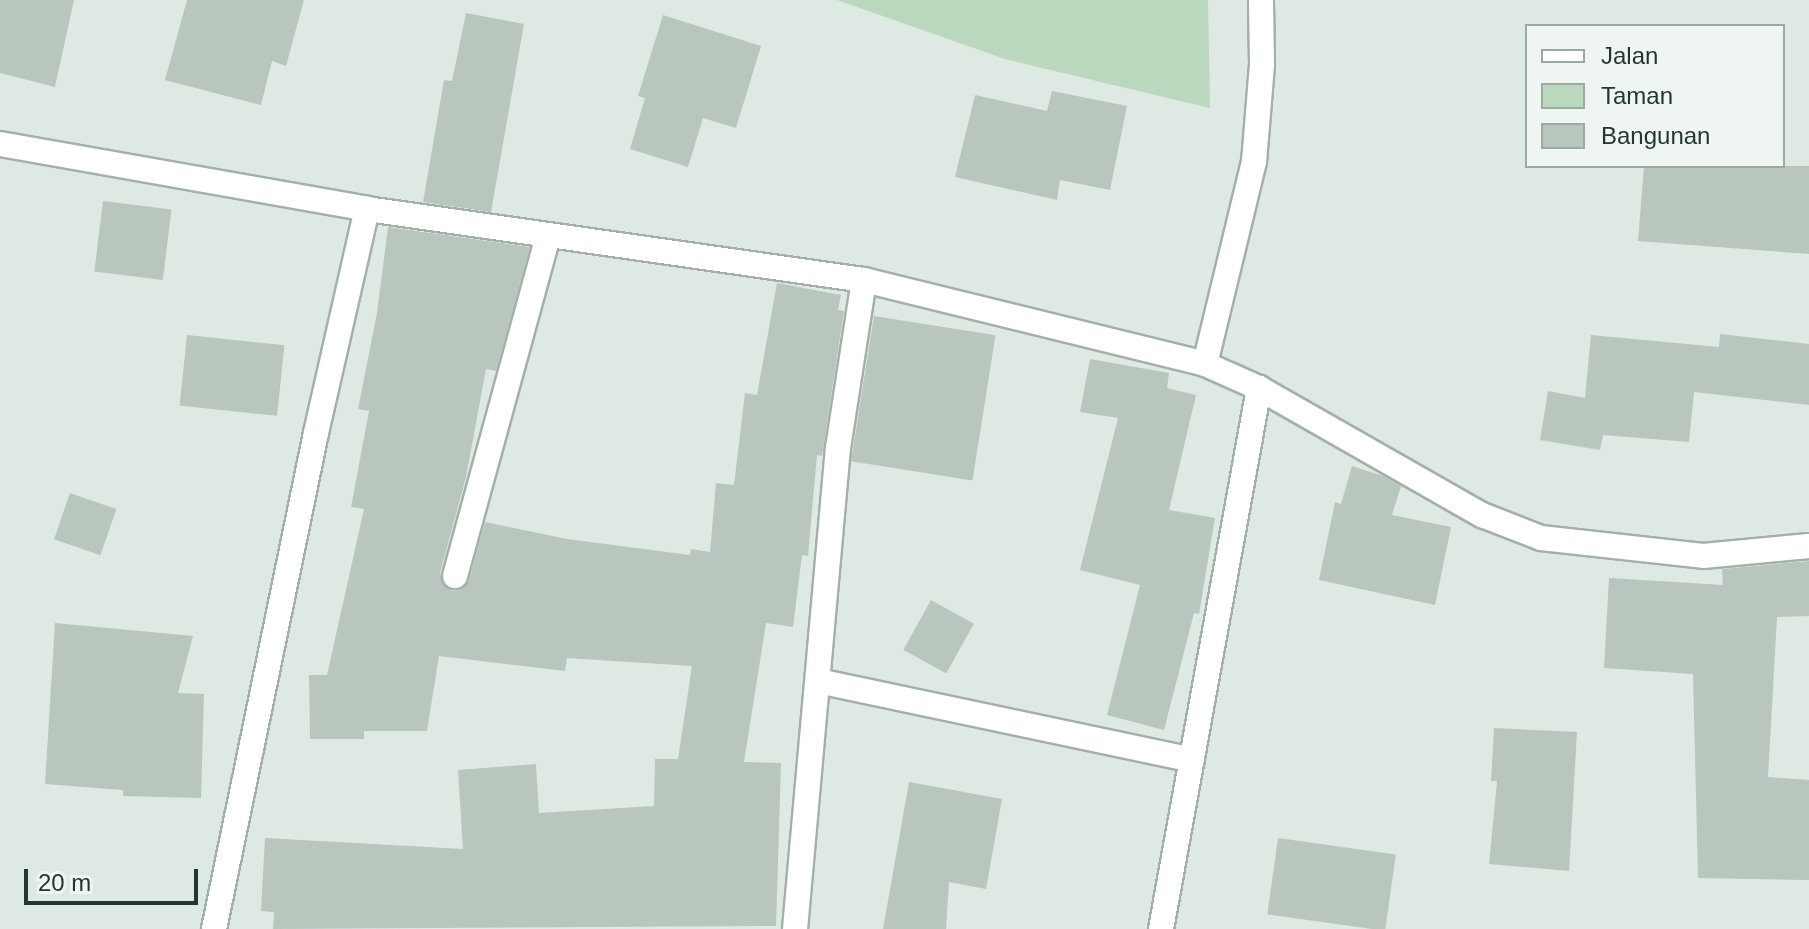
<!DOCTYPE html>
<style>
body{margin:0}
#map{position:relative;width:1809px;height:929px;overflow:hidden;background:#dfe9e3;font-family:Arial,sans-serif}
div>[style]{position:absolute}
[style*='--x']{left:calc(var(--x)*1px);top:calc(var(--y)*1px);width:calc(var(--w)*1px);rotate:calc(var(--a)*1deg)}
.green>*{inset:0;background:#bad8bd}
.building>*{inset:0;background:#b8c6be;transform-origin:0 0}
.roads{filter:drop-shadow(2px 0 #a3b0a9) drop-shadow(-2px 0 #a3b0a9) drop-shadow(0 2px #a3b0a9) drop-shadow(0 -2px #a3b0a9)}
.minor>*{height:24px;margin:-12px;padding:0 12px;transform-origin:12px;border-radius:12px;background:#fff}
span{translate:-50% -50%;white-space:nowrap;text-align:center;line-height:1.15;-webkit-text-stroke:6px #eff6f1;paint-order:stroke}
.legend{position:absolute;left:1525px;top:24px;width:260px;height:144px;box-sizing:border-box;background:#eff6f1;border:2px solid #9daaa3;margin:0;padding:10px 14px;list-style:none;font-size:24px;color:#22372e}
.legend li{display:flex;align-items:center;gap:16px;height:40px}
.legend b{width:40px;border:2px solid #9daaa3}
.scale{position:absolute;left:24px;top:869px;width:174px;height:36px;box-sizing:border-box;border:4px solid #22372e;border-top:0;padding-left:10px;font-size:24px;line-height:28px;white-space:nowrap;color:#22372e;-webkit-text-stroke:6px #eff6f1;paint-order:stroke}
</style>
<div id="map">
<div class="green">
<i style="clip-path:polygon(837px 0,1208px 0,1210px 108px,1005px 59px)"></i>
</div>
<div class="building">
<i style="clip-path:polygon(0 0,74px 0,55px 87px,0 73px)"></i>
<i style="clip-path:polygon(187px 0,304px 0,286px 66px,272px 61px,261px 105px,165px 80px)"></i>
<i style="clip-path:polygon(466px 13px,524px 24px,491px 212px,423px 202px,444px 80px,452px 81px)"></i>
<i style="clip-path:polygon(663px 15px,761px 46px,736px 128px,703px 118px,688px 167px,630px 149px,645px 98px,638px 96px)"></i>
<i style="clip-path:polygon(1052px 91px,1127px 106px,1110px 190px,1060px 180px,1057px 200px,955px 177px,975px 95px,1047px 111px)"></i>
<i style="clip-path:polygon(1644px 166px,1809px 166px,1809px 254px,1638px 241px)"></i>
<i style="left:103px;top:201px;width:69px;height:71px;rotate:7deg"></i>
<i style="clip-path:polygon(388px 227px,530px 247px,496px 371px,486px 369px,466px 477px,440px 573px,444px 586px,452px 591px,460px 590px,469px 581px,485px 522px,567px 539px,690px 555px,691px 549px,710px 552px,716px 483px,734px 485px,745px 393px,757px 395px,777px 283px,841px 295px,838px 310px,844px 311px,822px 456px,817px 455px,808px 556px,802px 555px,793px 627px,766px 623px,744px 762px,781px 763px,776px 926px,273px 929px,274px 912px,261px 911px,265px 838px,463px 849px,458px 770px,536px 764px,539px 813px,654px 806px,655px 759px,678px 759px,692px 666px,567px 658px,565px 671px,439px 656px,427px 731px,364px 731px,364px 739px,310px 739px,309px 675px,327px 675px,364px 509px,351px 507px,369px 411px,358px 409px,377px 313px)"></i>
<i style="left:874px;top:316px;width:123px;height:147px;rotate:9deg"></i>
<i style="clip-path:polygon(1720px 334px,1809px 344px,1809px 405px,1694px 392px,1689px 442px,1603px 435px,1600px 450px,1540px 440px,1548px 391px,1585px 398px,1591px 335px,1719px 347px)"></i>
<i style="left:187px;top:335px;width:98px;height:71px;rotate:6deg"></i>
<i style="clip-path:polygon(1090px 359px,1169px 373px,1167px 388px,1196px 395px,1169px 510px,1215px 518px,1199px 614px,1194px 613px,1164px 730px,1107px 715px,1140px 585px,1080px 570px,1118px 418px,1080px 412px)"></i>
<i style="clip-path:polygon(1352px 466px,1383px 476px,1401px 486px,1392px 515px,1451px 527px,1435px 605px,1319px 580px,1335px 502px,1341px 504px)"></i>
<i style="left:70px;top:493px;width:49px;height:49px;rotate:19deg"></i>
<i style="clip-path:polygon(1809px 561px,1809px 616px,1777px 617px,1768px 777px,1809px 780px,1809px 880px,1698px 878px,1693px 674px,1604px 668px,1609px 578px,1723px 585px,1722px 569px)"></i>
<i style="left:931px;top:600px;width:49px;height:57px;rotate:29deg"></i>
<i style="clip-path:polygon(55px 623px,193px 636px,178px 693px,204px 694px,201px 798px,123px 796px,123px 790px,45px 784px)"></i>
<i style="clip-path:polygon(1494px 728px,1577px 732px,1569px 871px,1489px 864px,1497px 781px,1491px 781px)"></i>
<i style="clip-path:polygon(909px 782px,1002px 799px,986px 889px,949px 882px,946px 929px,883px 929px)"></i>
<i style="left:1278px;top:838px;width:119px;height:77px;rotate:8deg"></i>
</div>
<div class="roads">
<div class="minor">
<i style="--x:0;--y:144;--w:373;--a:10"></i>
<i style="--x:367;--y:209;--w:502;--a:8.13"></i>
<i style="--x:864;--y:280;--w:351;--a:13.8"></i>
<i style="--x:1205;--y:364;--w:59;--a:24"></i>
<i style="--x:1259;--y:388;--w:257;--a:29.7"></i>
<i style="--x:1482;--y:515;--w:63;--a:21.3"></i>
<i style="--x:1541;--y:538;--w:163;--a:6.3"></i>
<i style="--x:1703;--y:556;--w:106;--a:-5.4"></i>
<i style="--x:1205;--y:364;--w:208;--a:-76.4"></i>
<i style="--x:1254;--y:162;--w:97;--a:-85.3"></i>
<i style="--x:1262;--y:65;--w:65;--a:-90.9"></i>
<i style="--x:455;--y:576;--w:352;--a:-74.7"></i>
<i style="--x:818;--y:681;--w:382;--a:11.9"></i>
<i style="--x:214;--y:929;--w:506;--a:-78.38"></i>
<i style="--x:316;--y:433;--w:230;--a:-77.2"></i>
<i style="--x:795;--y:929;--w:483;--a:-84.9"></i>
<i style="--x:838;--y:448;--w:170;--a:-81.2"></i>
<i style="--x:1161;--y:929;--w:550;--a:-79.73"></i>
</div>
</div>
<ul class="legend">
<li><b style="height:10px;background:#fff"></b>Jalan</li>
<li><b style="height:22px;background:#bad8bd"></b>Taman</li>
<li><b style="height:22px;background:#b8c6be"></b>Bangunan</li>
</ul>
<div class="scale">20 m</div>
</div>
